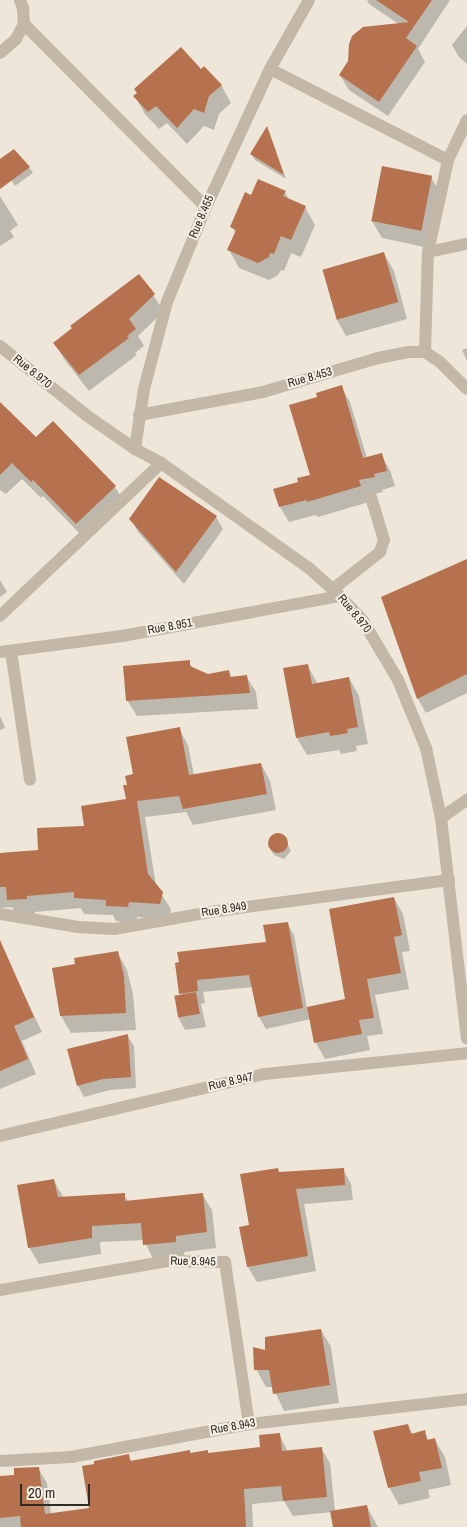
<!DOCTYPE html>
<style>
body{margin:0}
#map{position:relative;width:467px;height:1527px;overflow:hidden;background:#ede6d9;font-family:"Archivo Narrow",sans-serif}
div>[style]{position:absolute}
[style*='--x']{left:calc(var(--x)*1px);top:calc(var(--y)*1px);width:calc(var(--w)*1px);rotate:calc(var(--a)*1deg)}
.shadow>*{inset:0;background:#0003}
.building>*{inset:0;background:#b6724e;transform-origin:0 0}
.round{border-radius:50%}
.lane>*{height:12px;margin:-6px;padding:0 6px;transform-origin:6px;border-radius:6px;background:#c3b7a7}
.street>*{height:12px;margin:-6px;padding:0 6px;transform-origin:6px;border-radius:6px;background:#c3b7a7}
span{translate:-50% -50%;white-space:nowrap;text-align:center;line-height:1.15;-webkit-text-stroke:4px #f6efe4;paint-order:stroke}
.street-label{font-size:12px;color:#312b26}
.scale{position:absolute;left:20px;top:1484px;width:70px;height:22px;box-sizing:border-box;border:2px solid #312b26;border-top:0;padding-left:6px;font-size:15px;line-height:18px;white-space:nowrap;color:#312b26;-webkit-text-stroke:4px #f6efe4;paint-order:stroke}
</style>
<div id="map">
<div class="shadow">
<i style="clip-path:polygon(367px 0,450px 0,418px 49px,425px 62px,388px 116px,349px 90px,340px 75px,400px 25px,369px 4px)"></i>
<i style="clip-path:polygon(467px 26px,467px 64px,459px 57px,452px 45px)"></i>
<i style="clip-path:polygon(201px 70px,221px 85px,231px 103px,219px 114px,214px 130px,204px 126px,187px 144px,167px 123px,159px 129px,145px 114px,135px 96px)"></i>
<i style="clip-path:polygon(267px 128px,270px 134px,286px 179px,255px 160px,251px 154px)"></i>
<i style="clip-path:polygon(0 161px,29px 167px,33px 173px,15px 186px)"></i>
<i style="clip-path:polygon(431px 177px,441px 195px,429px 248px,382px 238px,372px 221px)"></i>
<i style="clip-path:polygon(285px 192px,289px 200px,305px 207px,315px 225px,301px 257px,291px 253px,284px 271px,281px 270px,278px 275px,269px 280px,239px 268px,229px 250px,236px 234px,232px 227px,252px 196px)"></i>
<i style="clip-path:polygon(0 196px,18px 225px,10px 231px,14px 237px,0 246px)"></i>
<i style="clip-path:polygon(384px 254px,394px 271px,407px 319px,346px 336px,336px 318px)"></i>
<i style="clip-path:polygon(139px 275px,164px 311px,138px 336px,144px 346px,135px 353px,137px 355px,89px 391px,64px 359px,55px 343px)"></i>
<i style="clip-path:polygon(467px 348px,467px 361px,462px 350px)"></i>
<i style="clip-path:polygon(341px 387px,350px 402px,367px 458px,381px 455px,390px 470px,395px 486px,382px 490px,383px 492px,367px 496px,369px 502px,318px 517px,316px 515px,289px 522px,280px 507px,300px 482px,311px 476px,319px 398px)"></i>
<i style="clip-path:polygon(0 404px,36px 438px,115px 487px,125px 503px,86px 540px,43px 496px,41px 498px,22px 479px,6px 494px,0 490px)"></i>
<i style="clip-path:polygon(216px 517px,223px 529px,184px 584px,138px 532px,131px 519px)"></i>
<i style="clip-path:polygon(467px 561px,467px 693px,426px 713px,418px 699px,400px 647px)"></i>
<i style="clip-path:polygon(0 580px,7px 592px,0 597px)"></i>
<i style="clip-path:polygon(189px 662px,193px 669px,207px 676px,229px 671px,232px 678px,246px 676px,256px 692px,258px 709px,137px 716px,127px 700px)"></i>
<i style="clip-path:polygon(307px 665px,318px 684px,349px 678px,359px 696px,368px 744px,356px 746px,357px 751px,341px 754px,339px 750px,307px 755px,297px 738px)"></i>
<i style="clip-path:polygon(0 716px,5px 728px,0 730px)"></i>
<i style="clip-path:polygon(179px 729px,188px 745px,194px 775px,261px 764px,270px 781px,276px 810px,193px 825px,186px 812px,145px 817px,156px 886px,171px 909px,169px 919px,137px 917px,137px 923px,116px 921px,113px 915px,84px 914px,81px 908px,35px 912px,35px 915px,17px 916px,12px 907px,0 908px,0 853px,39px 852px,128px 800px,128px 786px,134px 775px)"></i>
<i style="clip-path:polygon(277px 833px,283px 835px,291px 851px,284px 859px,274px 855px,270px 848px,270px 837px)"></i>
<i style="clip-path:polygon(394px 898px,403px 914px,410px 951px,402px 952px,409px 989px,375px 995px,383px 1034px,367px 1036px,370px 1050px,325px 1059px,316px 1043px,311px 1019px,266px 1029px,259px 1017px,253px 987px,203px 992px,205px 1003px,201px 1004px,206px 1027px,185px 1030px,178px 1017px,182px 995px,176px 964px,268px 943px,287px 923px,294px 935px,307px 1008px,346px 1000px)"></i>
<i style="clip-path:polygon(3px 951px,42px 1032px,22px 1041px,36px 1074px,0 1089px,0 953px)"></i>
<i style="clip-path:polygon(117px 952px,127px 970px,133px 994px,136px 1030px,71px 1033px,61px 1016px,77px 965px)"></i>
<i style="clip-path:polygon(127px 1035px,134px 1046px,136px 1088px,110px 1090px,84px 1097px,78px 1086px)"></i>
<i style="clip-path:polygon(343px 1169px,351px 1184px,353px 1200px,304px 1204px,316px 1271px,257px 1282px,248px 1267px,241px 1228px,250px 1226px,280px 1174px)"></i>
<i style="clip-path:polygon(54px 1181px,64px 1198px,124px 1195px,129px 1202px,202px 1194px,212px 1210px,216px 1248px,184px 1252px,185px 1258px,154px 1261px,144px 1240px,100px 1242px,101px 1254px,39px 1264px,29px 1247px)"></i>
<i style="clip-path:polygon(321px 1330px,331px 1347px,339px 1403px,284px 1411px,273px 1387px,266px 1387px,256px 1369px,267px 1352px)"></i>
<i style="clip-path:polygon(408px 1426px,413px 1434px,424px 1432px,429px 1441px,435px 1440px,445px 1457px,451px 1485px,428px 1490px,430px 1498px,399px 1505px,389px 1487px)"></i>
<i style="clip-path:polygon(279px 1434px,288px 1452px,321px 1448px,330px 1463px,335px 1511px,367px 1507px,378px 1527px,334px 1527px,332px 1512px,293px 1516px,284px 1501px,252px 1504px,253px 1527px,0 1527px,0 1478px,16px 1476px,38px 1468px,47px 1483px,51px 1514px,90px 1509px,129px 1456px,132px 1462px,190px 1452px,191px 1454px,208px 1454px,262px 1448px)"></i>
</div>
<div class="building">
<i style="clip-path:polygon(376px 0,432px 0,406px 38px,417px 46px,379px 102px,339px 75px,348px 61px,349px 44px,352px 36px,363px 27px,409px 22px)"></i>
<i style="clip-path:polygon(181px 47px,201px 69px,204px 66px,222px 85px,209px 96px,204px 113px,194px 109px,177px 128px,156px 106px,148px 112px,133px 96px,137px 93px,134px 89px)"></i>
<i style="clip-path:polygon(267px 126px,284px 175px,250px 154px)"></i>
<i style="clip-path:polygon(14px 149px,30px 167px,0 189px,0 159px)"></i>
<i style="left:382px;top:166px;width:51px;height:56px;rotate:11deg"></i>
<i style="clip-path:polygon(258px 179px,286px 191px,283px 196px,306px 206px,291px 240px,281px 236px,274px 254px,270px 253px,269px 257px,258px 263px,227px 250px,236px 230px,230px 227px,245px 192px,251px 195px)"></i>
<i style="left:384px;top:252px;width:52px;height:64px;rotate:74deg"></i>
<i style="clip-path:polygon(139px 274px,155px 294px,129px 319px,136px 329px,127px 336px,129px 338px,79px 375px,53px 343px,72px 328px,70px 326px)"></i>
<i style="clip-path:polygon(342px 385px,363px 458px,382px 453px,387px 471px,374px 474px,375px 477px,359px 480px,361px 486px,307px 502px,307px 500px,279px 507px,273px 489px,298px 482px,297px 478px,310px 475px,289px 405px,317px 397px,316px 393px)"></i>
<i style="clip-path:polygon(0 402px,36px 437px,53px 421px,116px 486px,76px 524px,33px 480px,31px 482px,12px 463px,0 475px)"></i>
<i style="clip-path:polygon(159px 477px,217px 516px,176px 572px,129px 519px)"></i>
<i style="clip-path:polygon(467px 559px,467px 674px,417px 699px,381px 597px)"></i>
<i style="clip-path:polygon(190px 660px,190px 666px,208px 674px,229px 670px,230px 677px,247px 675px,250px 693px,126px 701px,123px 666px)"></i>
<i style="clip-path:polygon(308px 664px,312px 684px,349px 677px,358px 727px,347px 729px,348px 733px,330px 736px,329px 732px,296px 738px,283px 668px)"></i>
<i style="clip-path:polygon(180px 727px,189px 775px,261px 763px,267px 794px,183px 809px,179px 796px,137px 801px,148px 874px,163px 892px,160px 904px,129px 902px,128px 907px,106px 906px,106px 900px,74px 898px,74px 892px,27px 896px,27px 899px,7px 900px,6px 887px,0 887px,0 853px,38px 850px,37px 828px,84px 826px,81px 806px,126px 799px,123px 785px,127px 785px,125px 776px,133px 774px,126px 737px)"></i>
<i class="round" style="left:268px;top:833px;width:20px;height:20px"></i>
<i style="clip-path:polygon(394px 897px,402px 935px,394px 937px,401px 973px,367px 979px,374px 1018px,359px 1020px,362px 1034px,314px 1043px,307px 1007px,345px 999px,329px 909px)"></i>
<i style="clip-path:polygon(288px 922px,303px 1008px,258px 1017px,249px 975px,197px 980px,198px 991px,179px 994px,175px 963px,179px 962px,177px 952px,266px 942px,263px 925px)"></i>
<i style="clip-path:polygon(0 940px,34px 1017px,14px 1026px,28px 1059px,0 1071px)"></i>
<i style="clip-path:polygon(118px 951px,124px 976px,126px 1013px,60px 1016px,52px 968px,75px 964px,74px 958px)"></i>
<i style="left:196px;top:992px;width:22px;height:22px;rotate:80deg"></i>
<i style="clip-path:polygon(128px 1034px,131px 1077px,103px 1079px,77px 1086px,67px 1049px)"></i>
<i style="clip-path:polygon(278px 1168px,279px 1172px,344px 1168px,345px 1185px,296px 1189px,308px 1256px,247px 1267px,239px 1227px,249px 1225px,240px 1174px)"></i>
<i style="clip-path:polygon(54px 1179px,58px 1197px,125px 1193px,125px 1201px,203px 1193px,207px 1232px,176px 1236px,176px 1242px,143px 1245px,141px 1223px,92px 1226px,92px 1238px,28px 1248px,17px 1185px)"></i>
<i style="clip-path:polygon(321px 1329px,330px 1385px,273px 1394px,269px 1370px,254px 1370px,253px 1347px,265px 1350px,265px 1337px)"></i>
<i style="clip-path:polygon(408px 1424px,411px 1434px,425px 1430px,427px 1440px,435px 1438px,442px 1468px,419px 1472px,421px 1481px,388px 1488px,373px 1431px)"></i>
<i style="clip-path:polygon(280px 1433px,282px 1451px,322px 1447px,327px 1497px,283px 1501px,281px 1486px,244px 1489px,246px 1527px,21px 1527px,20px 1516px,0 1518px,0 1476px,14px 1475px,14px 1468px,39px 1467px,45px 1514px,89px 1508px,82px 1466px,94px 1464px,94px 1461px,129px 1454px,130px 1461px,190px 1450px,190px 1453px,208px 1450px,208px 1453px,260px 1447px,259px 1435px)"></i>
<i style="clip-path:polygon(367px 1505px,371px 1527px,333px 1527px,330px 1511px)"></i>
</div>
<div class="lane">
<i style="--x:333;--y:589;--w:60;--a:-38.2"></i>
<i style="--x:380;--y:552;--w:13;--a:-72"></i>
<i style="--x:384;--y:540;--w:45;--a:-106.8"></i>
</div>
<div class="street">
<i style="--x:24;--y:24;--w:258;--a:45.2"></i>
<i style="--x:0;--y:53;--w:21;--a:-41"></i>
<i style="--x:16;--y:39;--w:17;--a:-62"></i>
<i style="--x:24;--y:24;--w:16;--a:-94"></i>
<i style="--x:23;--y:8;--w:9;--a:-111"></i>
<i style="--x:270;--y:69;--w:200;--a:27.1"></i>
<i style="--x:428;--y:252;--w:40;--a:-12"></i>
<i style="--x:0;--y:346;--w:110;--a:38.7"></i>
<i style="--x:86;--y:415;--w:60;--a:34.8"></i>
<i style="--x:135;--y:449;--w:30;--a:28"></i>
<i style="--x:161;--y:463;--w:181;--a:35.4"></i>
<i style="--x:309;--y:568;--w:42;--a:42.1"></i>
<i style="--x:340;--y:596;--w:34;--a:47"></i>
<i style="--x:363;--y:621;--w:69;--a:59.3"></i>
<i style="--x:398;--y:680;--w:74;--a:67.6"></i>
<i style="--x:426;--y:748;--w:72;--a:77.9"></i>
<i style="--x:441;--y:818;--w:222;--a:83.3"></i>
<i style="--x:425;--y:352;--w:100;--a:-88.3"></i>
<i style="--x:428;--y:252;--w:94;--a:-77.7"></i>
<i style="--x:448;--y:160;--w:44;--a:-64.6"></i>
<i style="--x:139;--y:415;--w:126;--a:-10.5"></i>
<i style="--x:263;--y:392;--w:120;--a:-16.5"></i>
<i style="--x:378;--y:358;--w:33;--a:-11"></i>
<i style="--x:410;--y:352;--w:15;--a:0"></i>
<i style="--x:425;--y:352;--w:18;--a:34"></i>
<i style="--x:440;--y:362;--w:38;--a:45"></i>
<i style="--x:135;--y:449;--w:61;--a:-81.5"></i>
<i style="--x:144;--y:389;--w:90;--a:-75.2"></i>
<i style="--x:167;--y:302;--w:103;--a:-67.7"></i>
<i style="--x:206;--y:207;--w:152;--a:-65.1"></i>
<i style="--x:270;--y:69;--w:79;--a:-60.5"></i>
<i style="--x:0;--y:616;--w:222;--a:-43.5"></i>
<i style="--x:11;--y:651;--w:130;--a:81.6"></i>
<i style="--x:0;--y:652;--w:123;--a:-7.5"></i>
<i style="--x:122;--y:636;--w:222;--a:-10.4"></i>
<i style="--x:441;--y:818;--w:32;--a:-35"></i>
<i style="--x:0;--y:914;--w:79;--a:9.5"></i>
<i style="--x:78;--y:927;--w:36;--a:3"></i>
<i style="--x:114;--y:929;--w:105;--a:-9.9"></i>
<i style="--x:217;--y:911;--w:234;--a:-7.6"></i>
<i style="--x:0;--y:1136;--w:272;--a:-13.2"></i>
<i style="--x:265;--y:1074;--w:203;--a:-5.9"></i>
<i style="--x:0;--y:1290;--w:170;--a:-9.8"></i>
<i style="--x:168;--y:1261;--w:57;--a:1"></i>
<i style="--x:225;--y:1262;--w:164;--a:81.6"></i>
<i style="--x:0;--y:1461;--w:71;--a:-3.2"></i>
<i style="--x:71;--y:1457;--w:181;--a:-10.5"></i>
<i style="--x:249;--y:1424;--w:219;--a:-6.5"></i>
</div>
<div class="street-label">
<span style="left:202px;top:217px;rotate:-67deg">Rue 8.455</span>
<span style="left:32px;top:372px;rotate:39deg">Rue 8.970</span>
<span style="left:310px;top:378px;rotate:-16deg">Rue 8.453</span>
<span style="left:354px;top:614px;rotate:51deg">Rue 8.970</span>
<span style="left:170px;top:627px;rotate:-10deg">Rue 8.951</span>
<span style="left:224px;top:910px;rotate:-9deg">Rue 8.949</span>
<span style="left:231px;top:1082px;rotate:-13deg">Rue 8.947</span>
<span style="left:193px;top:1262px;rotate:1deg">Rue 8.945</span>
<span style="left:233px;top:1427px;rotate:-10deg">Rue 8.943</span>
</div>
<div class="scale">20 m</div>
</div>
